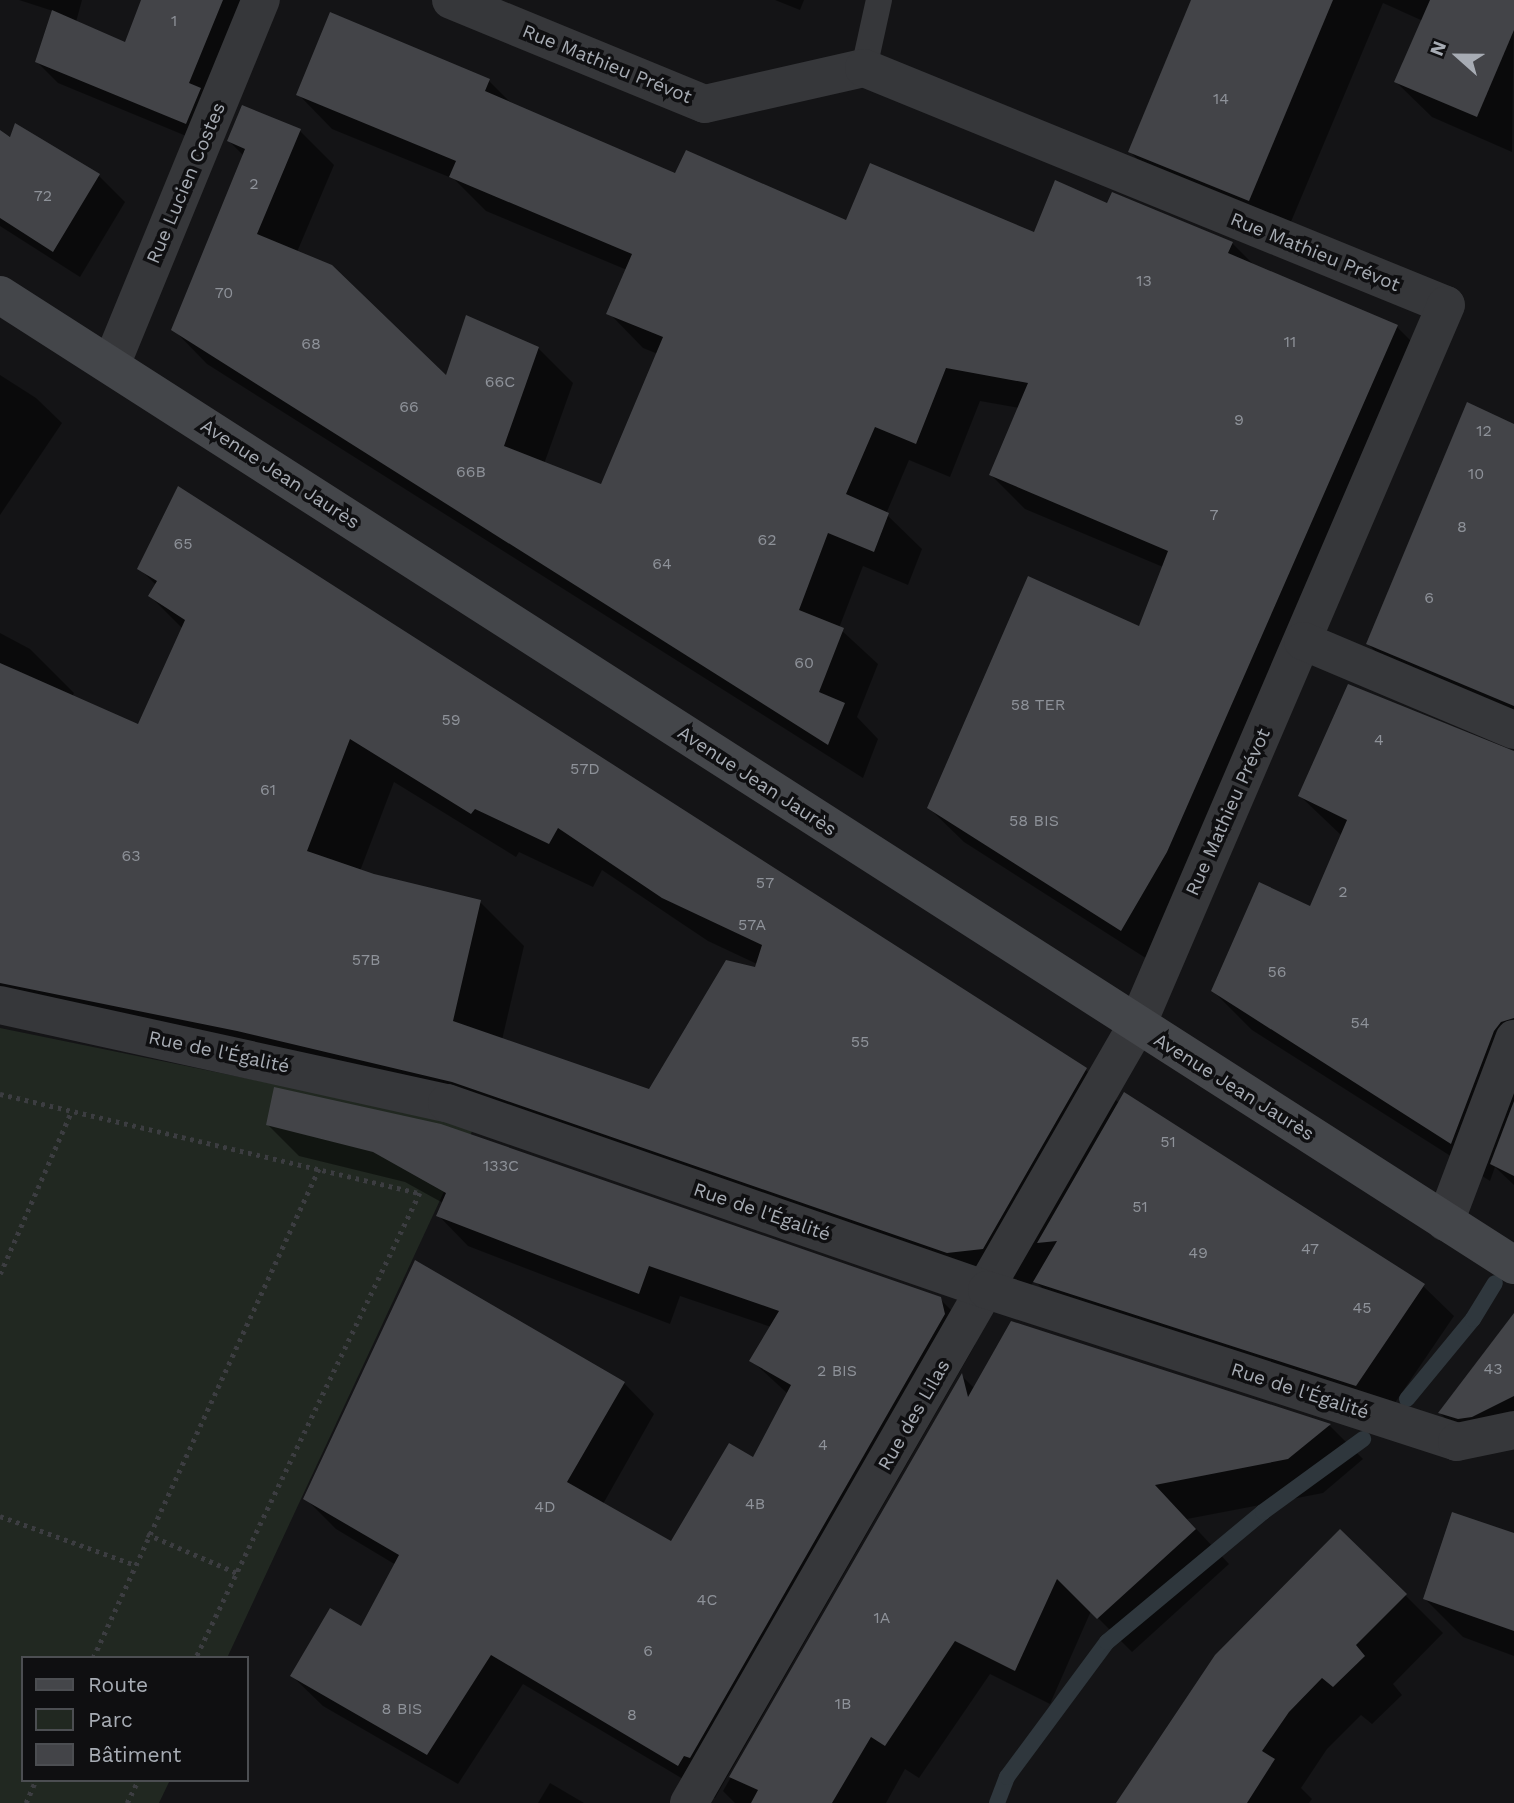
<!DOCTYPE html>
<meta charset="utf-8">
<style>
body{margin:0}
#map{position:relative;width:1514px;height:1803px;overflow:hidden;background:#141416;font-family:"Work Sans",sans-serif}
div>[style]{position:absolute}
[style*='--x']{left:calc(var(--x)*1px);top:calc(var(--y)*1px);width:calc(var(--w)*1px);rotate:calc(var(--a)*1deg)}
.green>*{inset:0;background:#212821}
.shadow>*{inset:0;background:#0007}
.stream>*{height:16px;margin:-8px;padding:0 8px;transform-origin:8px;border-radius:8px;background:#2f373d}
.building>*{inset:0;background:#434448}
.path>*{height:4.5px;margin-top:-2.25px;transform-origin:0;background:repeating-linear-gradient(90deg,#3c3d41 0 3.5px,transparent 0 8.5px)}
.service>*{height:26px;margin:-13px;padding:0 13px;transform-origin:13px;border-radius:13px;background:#36373a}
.minor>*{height:38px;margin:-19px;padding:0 19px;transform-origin:19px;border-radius:19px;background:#36373a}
.secondary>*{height:38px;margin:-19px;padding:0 19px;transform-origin:19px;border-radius:19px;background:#44464a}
span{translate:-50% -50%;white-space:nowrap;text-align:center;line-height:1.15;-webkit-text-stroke:7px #0f0f11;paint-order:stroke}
.number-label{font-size:16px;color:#8e9299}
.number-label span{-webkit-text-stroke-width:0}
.street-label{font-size:19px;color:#a7acb4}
.legend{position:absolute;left:21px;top:1656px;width:228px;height:126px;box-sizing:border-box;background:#0f0f11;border:2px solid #4c4e52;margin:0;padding:9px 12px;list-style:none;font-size:21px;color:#a7acb4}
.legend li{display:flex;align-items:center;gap:14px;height:35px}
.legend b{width:35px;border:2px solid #4c4e52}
.north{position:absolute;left:1423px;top:21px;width:70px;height:70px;-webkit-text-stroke:5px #0f0f11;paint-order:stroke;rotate:291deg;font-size:19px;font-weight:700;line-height:28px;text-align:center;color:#a7acb4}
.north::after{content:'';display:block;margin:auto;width:24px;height:32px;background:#a7acb4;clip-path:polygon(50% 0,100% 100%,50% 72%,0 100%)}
</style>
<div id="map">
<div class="green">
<i style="clip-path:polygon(0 1028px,475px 1125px,227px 1658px,23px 1658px,23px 1780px,170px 1780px,159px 1803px,0 1803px)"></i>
</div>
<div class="shadow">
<i style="clip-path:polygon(19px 0,82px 0,76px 22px,126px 44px,143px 0,253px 0,208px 145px,58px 83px,37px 62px,53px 11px)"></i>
<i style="clip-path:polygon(775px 0,804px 0,800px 10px)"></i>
<i style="clip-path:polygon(1195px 0,1514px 0,1512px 152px,1432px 117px,1396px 82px,1423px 21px,1383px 3px,1285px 236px,1166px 187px,1130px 152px)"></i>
<i style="clip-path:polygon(489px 81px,513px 105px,676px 176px,847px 222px,1035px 235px,1108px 205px,1232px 243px,1254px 265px,1397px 327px,1431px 361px,1155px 964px,964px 842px,929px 808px,1140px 628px,1163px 567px,1025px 509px,991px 475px,1019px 408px,980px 401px,950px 477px,909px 460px,886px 514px,922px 549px,908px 585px,863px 566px,839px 628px,878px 664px,857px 717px,878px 739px,863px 778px,207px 364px,173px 329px,244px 156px,229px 141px,300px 131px,334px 165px,297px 252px,447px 378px,538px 348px,573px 383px,544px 464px,602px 486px,658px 354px,643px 348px,609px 313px,627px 270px,486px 211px,454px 179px,332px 129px,298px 94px)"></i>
<i style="clip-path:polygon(0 132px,99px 176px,125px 202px,80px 277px,0 226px)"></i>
<i style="clip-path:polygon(0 375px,36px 398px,62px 423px,0 515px)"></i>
<i style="clip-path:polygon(1468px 405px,1514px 426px,1514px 727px,1406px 682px,1367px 643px)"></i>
<i style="clip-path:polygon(evenodd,140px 569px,1086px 1070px,1119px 1103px,1423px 1286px,1454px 1316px,1386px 1416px,1066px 1312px,1034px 1280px,1027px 1293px,497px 1125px,0 1017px,0 633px,30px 649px,74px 693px,72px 697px,139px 726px,183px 629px,150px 596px,157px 586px,140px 569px,394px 782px,516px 857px,519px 852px,593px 887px,602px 870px,708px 941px,757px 964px,756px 969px,650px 1091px,502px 1040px,524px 946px,480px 902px,360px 871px,394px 782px)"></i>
<i style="clip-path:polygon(1514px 751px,1514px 1185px,1495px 1167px,1490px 1181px,1252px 1030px,1213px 991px,1311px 908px,1342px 836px,1300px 796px)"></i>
<i style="clip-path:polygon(275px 1090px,940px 1299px,971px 1330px,975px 1345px,715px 1798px,523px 1684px,458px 1784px,323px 1706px,292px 1676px,361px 1629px,396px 1565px,336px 1529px,305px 1498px,624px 1383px,654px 1414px,603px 1504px,672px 1543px,753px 1459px,788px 1394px,751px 1360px,771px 1327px,680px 1296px,670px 1324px,468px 1246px,438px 1215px,443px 1203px,405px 1182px,299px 1156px,268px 1125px)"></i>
<i style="clip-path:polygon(1012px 1323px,1330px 1426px,1363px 1459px,1323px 1493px,1187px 1519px,1229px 1564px,1132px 1652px,1091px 1611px,1050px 1704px,990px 1674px,919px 1778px,905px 1769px,886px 1803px,735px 1803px,723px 1791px,962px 1376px,975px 1389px)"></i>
<i style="clip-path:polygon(1514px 1343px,1514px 1435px,1466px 1439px,1440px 1413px)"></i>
<i style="clip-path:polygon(1514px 1535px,1514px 1656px,1463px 1637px,1425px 1599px)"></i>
<i style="clip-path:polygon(1405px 1595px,1443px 1633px,1393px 1684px,1402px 1695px,1372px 1724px,1361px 1715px,1327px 1749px,1301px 1788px,1312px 1799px,1309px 1803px,1128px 1803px)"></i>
<i style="clip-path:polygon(550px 1783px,584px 1803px,538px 1803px)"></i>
</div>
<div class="stream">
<i style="--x:1407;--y:1399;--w:104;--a:-50.5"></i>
<i style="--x:1473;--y:1319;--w:42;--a:-58.6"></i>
<i style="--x:997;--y:1803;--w:28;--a:-69"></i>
<i style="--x:1007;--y:1777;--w:168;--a:-53.5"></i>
<i style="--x:1107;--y:1642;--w:203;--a:-39.8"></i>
<i style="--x:1263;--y:1512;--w:124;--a:-36.1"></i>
</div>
<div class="building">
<i style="clip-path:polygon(141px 0,223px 0,189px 83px,201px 88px,186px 124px,35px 62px,52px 10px,125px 42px)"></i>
<i style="clip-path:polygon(1191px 0,1333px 0,1249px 201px,1128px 152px)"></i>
<i style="clip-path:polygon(1430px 0,1514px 0,1514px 30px,1477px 117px,1394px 82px)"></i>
<i style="clip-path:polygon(330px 12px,490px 79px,485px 91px,675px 173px,686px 150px,846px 220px,870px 163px,1034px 232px,1055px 180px,1107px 203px,1112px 192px,1233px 242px,1228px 253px,1398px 325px,1167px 852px,1121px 931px,927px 808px,1028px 576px,1139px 626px,1168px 551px,989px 475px,1028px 383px,946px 368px,916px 444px,875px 427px,846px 494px,889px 513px,874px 552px,828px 533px,799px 610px,844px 628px,819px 692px,845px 703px,828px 745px,171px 330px,245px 149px,227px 141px,242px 105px,301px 129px,257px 234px,332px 265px,446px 375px,466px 315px,539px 347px,504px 446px,601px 484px,663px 337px,606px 314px,632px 254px,449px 177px,456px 161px,296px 95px)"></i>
<i style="clip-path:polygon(15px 123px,100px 174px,53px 252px,0 218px,0 130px,10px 137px)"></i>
<i style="clip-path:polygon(1467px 402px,1514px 424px,1514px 706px,1366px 644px)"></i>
<i style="clip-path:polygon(evenodd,178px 486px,1087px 1068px,983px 1249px,947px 1253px,452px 1082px,237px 1031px,0 983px,0 663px,138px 724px,185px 620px,148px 596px,157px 581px,137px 569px,178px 486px,350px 739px,471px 814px,475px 809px,549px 844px,558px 828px,662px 898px,762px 945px,755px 967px,726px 960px,649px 1089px,453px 1021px,481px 900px,374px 874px,307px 851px,350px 739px)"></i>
<i style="clip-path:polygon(1348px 684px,1514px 751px,1514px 1018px,1501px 1022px,1494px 1031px,1451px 1144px,1211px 991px,1259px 882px,1310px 906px,1347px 820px,1298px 796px)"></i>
<i style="clip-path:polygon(274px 1087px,441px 1124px,941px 1297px,945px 1314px,690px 1758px,684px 1756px,678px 1766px,491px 1655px,427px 1755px,290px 1676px,330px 1608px,361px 1626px,399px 1555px,303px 1499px,415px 1260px,625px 1382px,567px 1482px,671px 1541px,729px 1443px,753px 1457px,791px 1385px,749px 1361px,779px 1311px,649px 1266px,639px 1294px,436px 1216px,446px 1193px,373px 1152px,266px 1125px)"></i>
<i style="clip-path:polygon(1124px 1092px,1425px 1284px,1356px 1386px,1033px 1282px,1057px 1241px,1037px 1243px)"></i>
<i style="clip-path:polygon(1514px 1101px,1514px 1176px,1490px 1164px)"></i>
<i style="clip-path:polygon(1514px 1313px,1514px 1396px,1472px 1417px,1458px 1419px,1438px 1413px)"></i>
<i style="clip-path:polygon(1011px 1321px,1331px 1424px,1288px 1459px,1155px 1485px,1196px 1529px,1097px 1619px,1057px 1579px,1015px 1671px,955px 1641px,885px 1746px,871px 1737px,832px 1803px,751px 1803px,758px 1790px,729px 1777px,962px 1373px,968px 1397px)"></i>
<i style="clip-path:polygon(1452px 1512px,1514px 1533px,1514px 1631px,1423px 1599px)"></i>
<i style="clip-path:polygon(1340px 1529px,1407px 1594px,1356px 1645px,1365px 1656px,1333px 1687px,1322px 1678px,1289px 1712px,1262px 1751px,1275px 1759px,1247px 1803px,1116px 1803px,1215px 1655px)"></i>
</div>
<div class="path">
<i style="--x:0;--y:1094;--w:432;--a:13.3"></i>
<i style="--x:420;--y:1193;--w:516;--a:115.72"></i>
<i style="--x:0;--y:1274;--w:177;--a:-66.3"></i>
<i style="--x:0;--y:1516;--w:144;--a:19.9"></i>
<i style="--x:147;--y:1534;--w:98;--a:23.4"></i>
<i style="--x:93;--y:1658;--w:542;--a:-65.23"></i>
<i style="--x:26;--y:1803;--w:25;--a:-67"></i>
<i style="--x:127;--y:1803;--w:25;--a:-64"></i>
</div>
<div class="service">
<i style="--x:864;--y:68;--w:70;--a:-77.6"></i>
</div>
<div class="minor">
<i style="--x:451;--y:0;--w:274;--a:22.3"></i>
<i style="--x:705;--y:104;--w:163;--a:-12.8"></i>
<i style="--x:864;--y:68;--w:628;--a:22.16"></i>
<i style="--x:1446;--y:305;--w:784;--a:113.23"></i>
<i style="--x:1137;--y:1025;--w:898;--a:119.93"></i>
<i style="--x:111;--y:365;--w:395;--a:-67.7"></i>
<i style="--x:1303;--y:641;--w:229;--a:22.9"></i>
<i style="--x:0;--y:1005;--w:458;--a:12.4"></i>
<i style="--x:447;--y:1103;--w:571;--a:19.1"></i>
<i style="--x:987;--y:1290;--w:494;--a:17.9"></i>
<i style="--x:1457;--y:1442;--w:58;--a:-11.9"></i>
<i style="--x:1445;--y:1222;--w:196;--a:-69.3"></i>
</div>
<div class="secondary">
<i style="--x:0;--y:295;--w:1798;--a:32.65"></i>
</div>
<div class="number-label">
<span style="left:174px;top:21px">1</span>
<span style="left:1221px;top:99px">14</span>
<span style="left:254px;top:184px">2</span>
<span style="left:43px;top:196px">72</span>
<span style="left:1144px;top:281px">13</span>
<span style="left:224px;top:293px">70</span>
<span style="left:1290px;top:342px">11</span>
<span style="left:311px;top:344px">68</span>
<span style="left:500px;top:382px">66C</span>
<span style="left:409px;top:407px">66</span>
<span style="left:1239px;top:420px">9</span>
<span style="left:1484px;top:431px">12</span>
<span style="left:471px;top:472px">66B</span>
<span style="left:1476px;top:474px">10</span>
<span style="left:1214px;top:515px">7</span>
<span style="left:1462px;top:527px">8</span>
<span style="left:767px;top:540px">62</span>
<span style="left:183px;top:544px">65</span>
<span style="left:662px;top:564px">64</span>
<span style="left:1429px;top:598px">6</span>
<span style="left:804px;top:663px">60</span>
<span style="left:1038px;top:705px">58 TER</span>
<span style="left:451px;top:720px">59</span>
<span style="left:1379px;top:740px">4</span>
<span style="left:585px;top:769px">57D</span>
<span style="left:268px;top:790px">61</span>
<span style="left:1034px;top:821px">58 BIS</span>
<span style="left:131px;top:856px">63</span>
<span style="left:765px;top:883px">57</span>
<span style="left:1343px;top:892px">2</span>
<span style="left:752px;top:925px">57A</span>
<span style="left:366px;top:960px">57B</span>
<span style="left:1277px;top:972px">56</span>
<span style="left:1360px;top:1023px">54</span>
<span style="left:860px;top:1042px">55</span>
<span style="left:1168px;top:1142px">51</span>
<span style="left:501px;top:1166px">133C</span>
<span style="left:1140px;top:1207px">51</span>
<span style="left:1310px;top:1249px">47</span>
<span style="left:1198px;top:1253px">49</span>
<span style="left:1362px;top:1308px">45</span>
<span style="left:1493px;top:1369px">43</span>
<span style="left:837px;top:1371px">2 BIS</span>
<span style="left:823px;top:1445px">4</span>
<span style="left:755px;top:1504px">4B</span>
<span style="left:545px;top:1507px">4D</span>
<span style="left:707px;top:1600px">4C</span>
<span style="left:882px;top:1618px">1A</span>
<span style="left:648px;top:1651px">6</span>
<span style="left:843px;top:1704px">1B</span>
<span style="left:402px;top:1709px">8 BIS</span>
<span style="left:632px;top:1715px">8</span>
</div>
<div class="street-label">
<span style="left:607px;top:64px;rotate:22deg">Rue Mathieu Prévot</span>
<span style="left:186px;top:183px;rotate:-67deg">Rue Lucien Costes</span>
<span style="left:1315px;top:252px;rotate:22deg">Rue Mathieu Prévot</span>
<span style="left:280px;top:474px;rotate:33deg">Avenue Jean Jaurès</span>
<span style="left:757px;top:781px;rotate:33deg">Avenue Jean Jaurès</span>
<span style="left:1228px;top:812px;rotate:-66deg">Rue Mathieu Prévot</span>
<span style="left:219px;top:1052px;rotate:12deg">Rue de l'Égalité</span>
<span style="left:1234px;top:1087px;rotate:32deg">Avenue Jean Jaurès</span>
<span style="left:762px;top:1212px;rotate:19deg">Rue de l'Égalité</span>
<span style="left:1300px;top:1391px;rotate:18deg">Rue de l'Égalité</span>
<span style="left:914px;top:1415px;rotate:-60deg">Rue des Lilas</span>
</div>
<ul class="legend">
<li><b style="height:9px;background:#44464a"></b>Route</li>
<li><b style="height:19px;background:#212821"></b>Parc</li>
<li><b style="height:19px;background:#434448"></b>Bâtiment</li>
</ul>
<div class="north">N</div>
</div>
